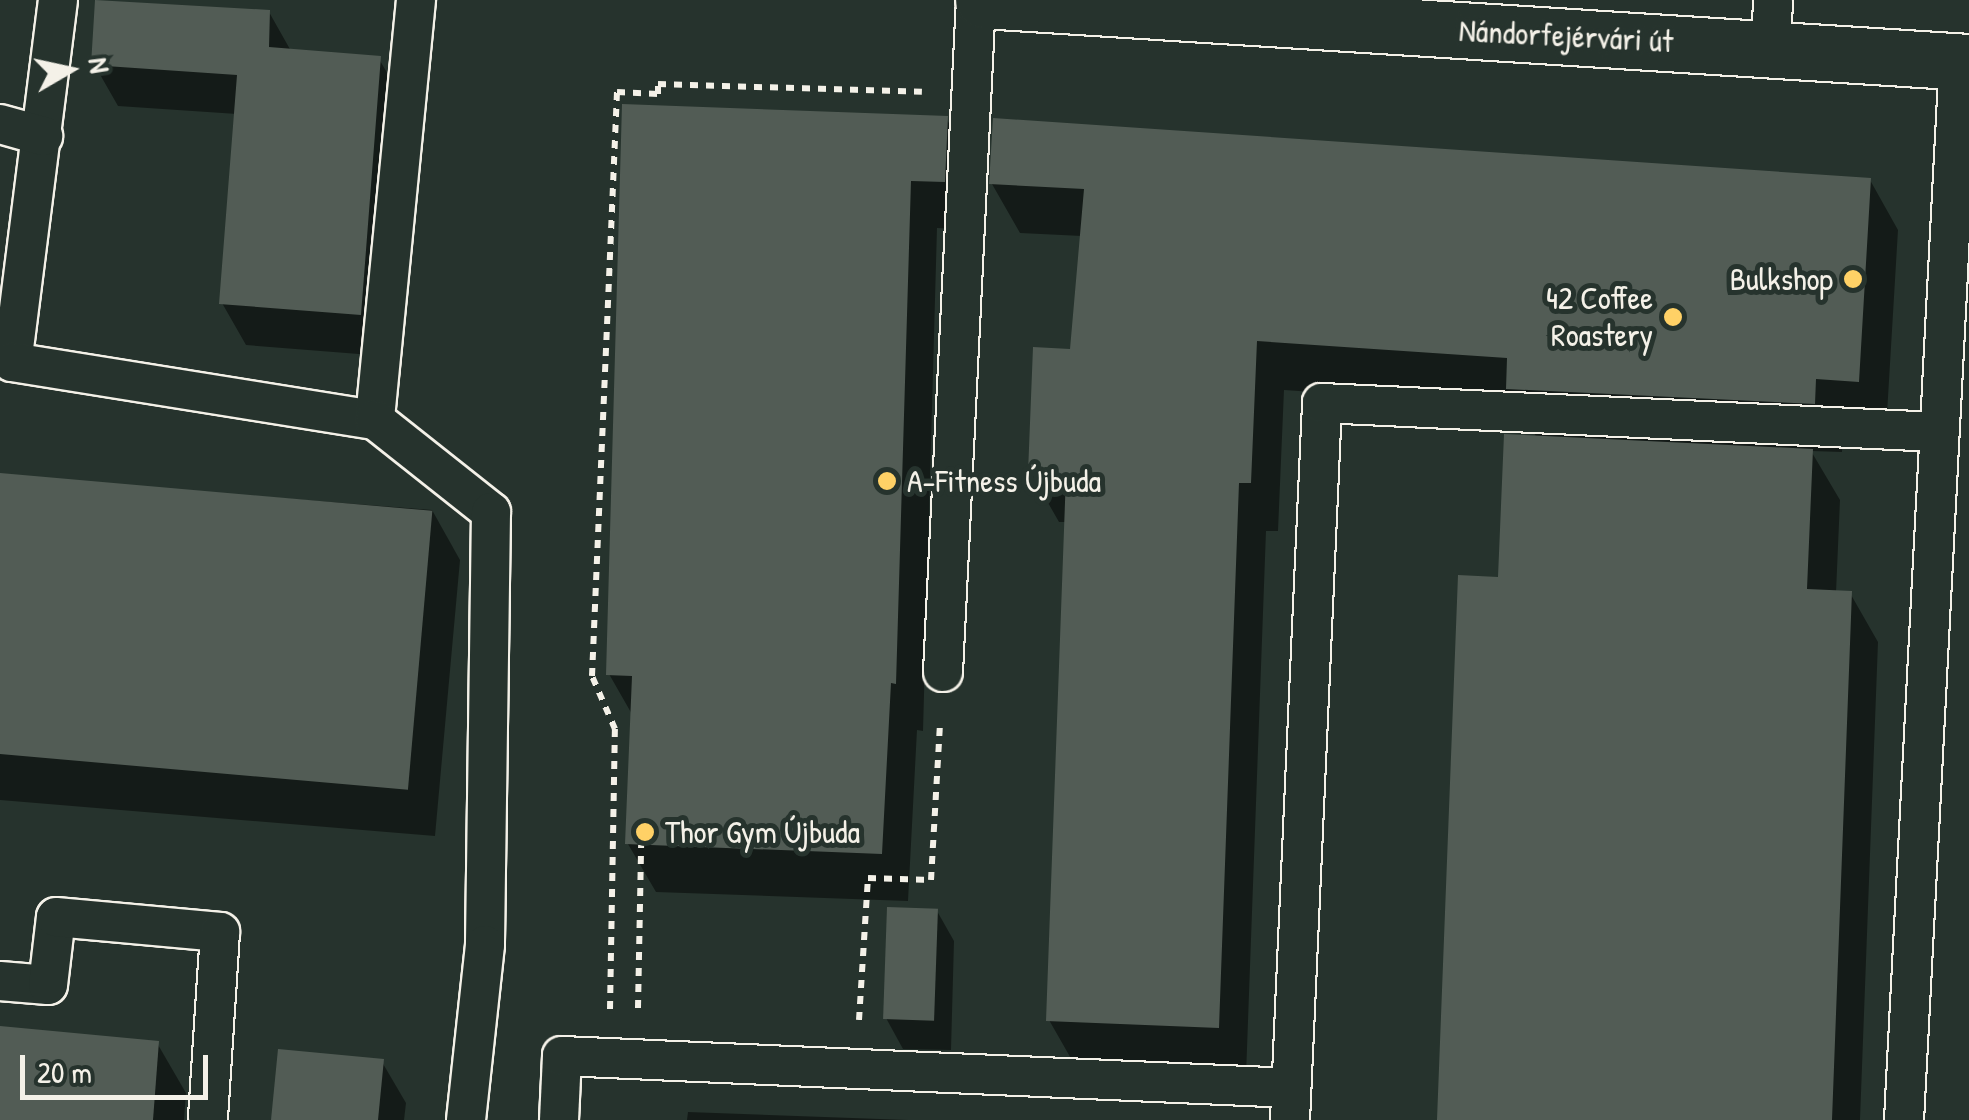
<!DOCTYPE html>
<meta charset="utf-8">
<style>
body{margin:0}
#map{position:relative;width:1969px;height:1120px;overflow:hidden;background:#26332d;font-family:"Patrick Hand",sans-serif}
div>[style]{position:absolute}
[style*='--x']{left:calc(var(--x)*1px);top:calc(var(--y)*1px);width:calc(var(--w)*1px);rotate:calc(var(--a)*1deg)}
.shadow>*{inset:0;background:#0007}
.building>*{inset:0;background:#525c55;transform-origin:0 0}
.path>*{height:6px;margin-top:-3px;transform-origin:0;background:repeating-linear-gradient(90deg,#f4f1e8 0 8px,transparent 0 16px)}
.roads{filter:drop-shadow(2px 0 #f4f1e8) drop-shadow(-2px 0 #f4f1e8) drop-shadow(0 2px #f4f1e8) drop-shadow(0 -2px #f4f1e8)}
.service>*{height:38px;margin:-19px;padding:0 19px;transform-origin:19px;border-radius:19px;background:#26332d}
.minor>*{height:55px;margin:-27.5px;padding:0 27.5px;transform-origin:27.5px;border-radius:27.5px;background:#26332d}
.dots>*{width:28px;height:28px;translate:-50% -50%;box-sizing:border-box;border:5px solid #26332d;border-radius:50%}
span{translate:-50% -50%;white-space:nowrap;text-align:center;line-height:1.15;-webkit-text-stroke:10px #26332d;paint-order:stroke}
.street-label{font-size:32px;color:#f4f1e8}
.poi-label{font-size:32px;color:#f4f1e8}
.right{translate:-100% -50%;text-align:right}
.left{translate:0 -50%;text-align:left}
.north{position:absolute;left:20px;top:20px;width:100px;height:100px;-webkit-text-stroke:8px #26332d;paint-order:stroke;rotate:81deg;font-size:28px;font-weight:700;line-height:40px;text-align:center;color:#f4f1e8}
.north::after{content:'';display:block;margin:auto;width:35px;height:45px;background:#f4f1e8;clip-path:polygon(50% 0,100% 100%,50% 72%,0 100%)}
.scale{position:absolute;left:20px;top:1055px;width:188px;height:45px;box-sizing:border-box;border:5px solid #f4f1e8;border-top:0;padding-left:12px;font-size:30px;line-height:35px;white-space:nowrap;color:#f4f1e8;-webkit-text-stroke:8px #26332d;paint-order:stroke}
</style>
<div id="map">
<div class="shadow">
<i style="clip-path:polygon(269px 12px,291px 51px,379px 59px,403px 100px,384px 356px,246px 345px,222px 303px,237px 114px,118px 106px,94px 64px)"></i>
<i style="clip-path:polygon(946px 118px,974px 166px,971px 230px,937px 228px,923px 731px,917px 730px,908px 901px,656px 892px,628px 844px,633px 716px,609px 674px)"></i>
<i style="clip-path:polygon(1870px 180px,1898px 230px,1886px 431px,1843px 428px,1842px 452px,1811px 451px,1840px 500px,1836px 593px,1850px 593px,1878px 642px,1860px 1120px,1439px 1120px,1501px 580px,1537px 438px,1518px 406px,1284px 390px,1278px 531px,1266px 531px,1246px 1076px,1077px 1069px,1049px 1020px,1067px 522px,1059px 522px,1031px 473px,1073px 352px,1082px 236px,1020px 233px,992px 184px)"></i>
<i style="clip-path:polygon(0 476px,432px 510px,460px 560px,435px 836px,0 800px)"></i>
<i style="clip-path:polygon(937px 911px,954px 941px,951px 1050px,903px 1049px,886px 1018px)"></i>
<i style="clip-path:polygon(0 1029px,157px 1043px,186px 1093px,184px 1120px,0 1120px)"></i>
<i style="clip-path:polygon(382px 1062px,406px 1103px,404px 1120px,274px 1120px)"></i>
<i style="clip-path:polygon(688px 1112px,908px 1120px,687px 1120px)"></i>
</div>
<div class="building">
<i style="clip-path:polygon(95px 0,270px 10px,269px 47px,381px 56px,361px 315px,219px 304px,237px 75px,91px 65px)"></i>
<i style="clip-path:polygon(622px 104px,948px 116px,945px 182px,911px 181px,896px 684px,891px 683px,882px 854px,625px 844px,632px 676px,606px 675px)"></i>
<i style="clip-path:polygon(993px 118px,1871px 178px,1859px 382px,1816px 379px,1815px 404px,1506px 389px,1507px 358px,1257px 341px,1251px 483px,1239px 483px,1219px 1028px,1046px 1021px,1066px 475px,1028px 473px,1033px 347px,1070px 349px,1084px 189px,989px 184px)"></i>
<i style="clip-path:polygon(1504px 434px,1813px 449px,1807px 589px,1852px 591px,1832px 1120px,1437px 1120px,1458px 575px,1498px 577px)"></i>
<i style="left:0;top:473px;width:434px;height:280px;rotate:5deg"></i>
<i style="left:887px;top:907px;width:51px;height:112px;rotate:2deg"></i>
<i style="clip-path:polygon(0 1026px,159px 1041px,153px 1120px,0 1120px)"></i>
<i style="clip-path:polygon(278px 1049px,384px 1059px,378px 1120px,271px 1120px)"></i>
</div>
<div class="path">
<i style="--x:638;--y:1008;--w:163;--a:-88.9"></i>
<i style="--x:610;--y:1009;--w:280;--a:-89"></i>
<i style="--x:615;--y:729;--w:58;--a:-113.5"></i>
<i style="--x:592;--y:676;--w:585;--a:-87.55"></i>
<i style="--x:617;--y:92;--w:41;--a:2.8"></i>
<i style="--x:658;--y:94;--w:10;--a:-90"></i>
<i style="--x:658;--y:84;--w:264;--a:1.7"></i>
<i style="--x:859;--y:1020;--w:142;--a:-86.4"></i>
<i style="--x:868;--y:878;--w:63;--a:1.8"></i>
<i style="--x:931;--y:880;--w:157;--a:-86.7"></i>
</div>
<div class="roads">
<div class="service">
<i style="--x:58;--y:0;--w:365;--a:97.2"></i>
<i style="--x:12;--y:362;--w:368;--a:9.1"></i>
<i style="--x:416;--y:0;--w:422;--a:95.6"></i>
<i style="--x:375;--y:420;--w:148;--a:38.4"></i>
<i style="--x:491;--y:512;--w:433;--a:90.8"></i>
<i style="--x:485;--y:945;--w:176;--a:96.2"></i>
<i style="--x:1771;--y:48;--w:48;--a:-87.6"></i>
<i style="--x:0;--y:124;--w:45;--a:15.6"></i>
<i style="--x:943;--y:672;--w:673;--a:-87.19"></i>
<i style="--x:0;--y:981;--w:48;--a:4.8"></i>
<i style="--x:48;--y:985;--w:68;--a:-83.3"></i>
<i style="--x:56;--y:917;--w:165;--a:5.2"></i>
<i style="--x:220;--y:932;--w:188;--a:93.7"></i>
<i style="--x:559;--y:1120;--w:64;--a:-87.3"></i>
<i style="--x:562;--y:1056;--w:730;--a:2.51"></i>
<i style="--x:1290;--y:1120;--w:718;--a:-87.44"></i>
<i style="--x:1322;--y:403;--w:617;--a:2.7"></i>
<i style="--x:1904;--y:1120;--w:1060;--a:-87.03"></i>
</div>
<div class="minor">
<i style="--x:983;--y:0;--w:988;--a:3.6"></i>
</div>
</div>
<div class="dots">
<i style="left:1853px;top:279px;background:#ffd166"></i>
<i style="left:1673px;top:317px;background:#ffd166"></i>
<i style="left:887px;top:481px;background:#ffd166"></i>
<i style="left:645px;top:832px;background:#ffd166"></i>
</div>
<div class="street-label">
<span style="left:1566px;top:36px;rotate:3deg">Nándorfejérvári út</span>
</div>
<div class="poi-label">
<span class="right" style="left:1833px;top:279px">Bulkshop</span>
<span class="right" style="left:1653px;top:317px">42 Coffee<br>Roastery</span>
<span class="left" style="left:907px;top:481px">A-Fitness Újbuda</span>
<span class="left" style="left:665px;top:832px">Thor Gym Újbuda</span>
</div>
<div class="north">N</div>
<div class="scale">20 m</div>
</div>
